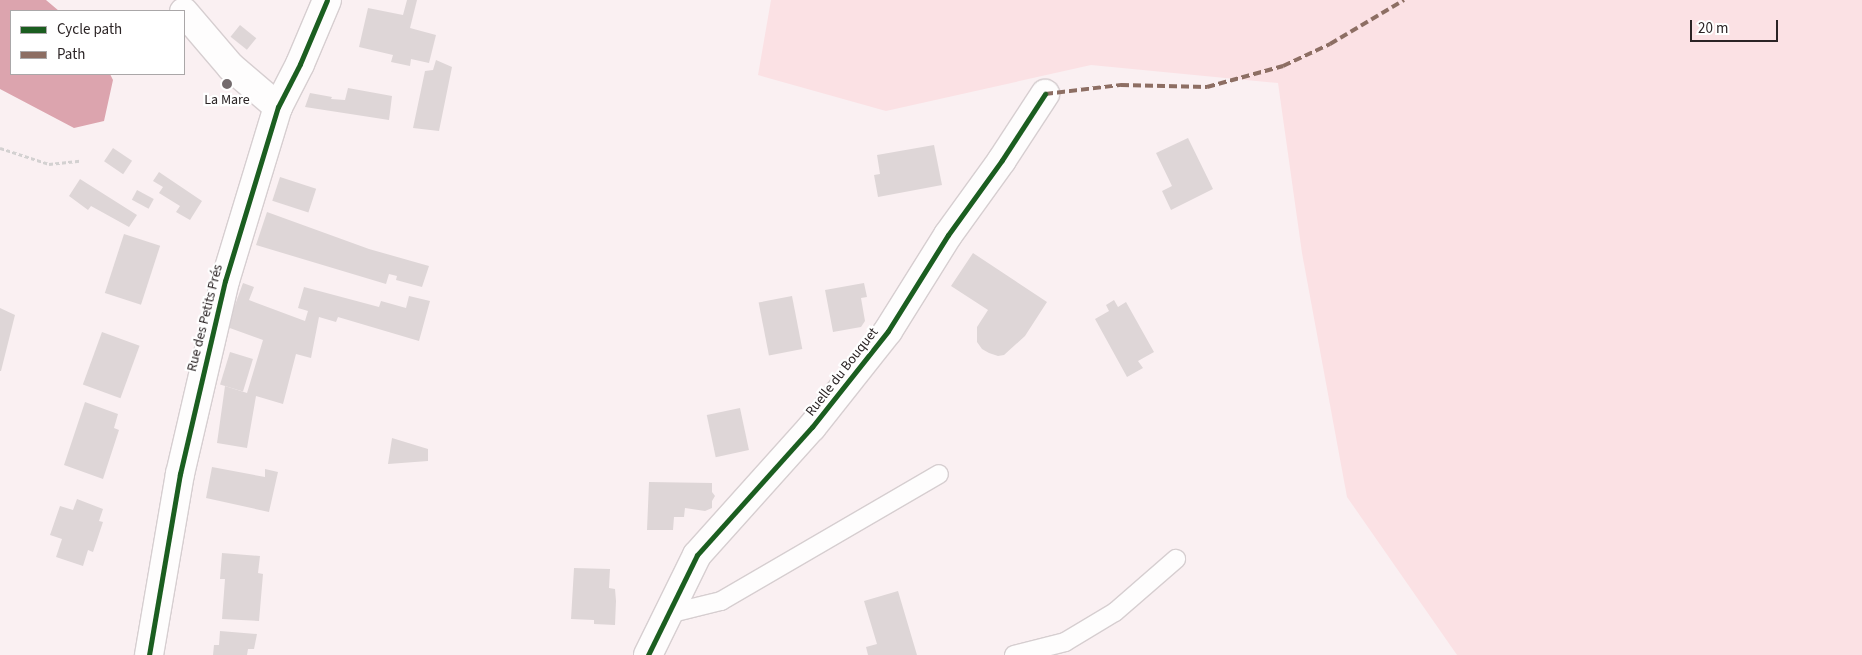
<!DOCTYPE html>
<meta charset="utf-8">
<style>
body{margin:0}
#map{position:relative;width:1862px;height:655px;overflow:hidden;background:#faf0f2;font-family:"Source Sans 3",sans-serif}
div>[style]{position:absolute}
[style*='--x']{left:calc(var(--x)*1px);top:calc(var(--y)*1px);width:calc(var(--w)*1px);rotate:calc(var(--a)*1deg)}
.green>*{inset:0;background:#fbe1e4}
.water>*{inset:0;background:#dca4ae}
.building>*{inset:0;background:#ded6d7;transform-origin:0 0}
.path>*{height:3px;margin-top:-1.5px;transform-origin:0;background:repeating-linear-gradient(90deg,#d3d1d1 0 4px,transparent 0 6.5px)}
.roads{filter:drop-shadow(1px 0 #d6ced0) drop-shadow(-1px 0 #d6ced0) drop-shadow(0 1px #d6ced0) drop-shadow(0 -1px #d6ced0)}
.lane>*{height:18px;margin:-9px;padding:0 9px;transform-origin:9px;border-radius:9px;background:#fefdfd}
.street>*{height:28px;margin:-14px;padding:0 14px;transform-origin:14px;border-radius:14px;background:#fefdfd}
.quiet>*{height:4px;margin-top:-2px;transform-origin:0;background:repeating-linear-gradient(90deg,#8d6e63 0 8px,transparent 0 12px)}
.cycleway>*{height:5px;margin:-2.5px;padding:0 2.5px;transform-origin:2.5px;border-radius:2.5px;background:#1b5e20}
.dots>*{width:14px;height:14px;translate:-50% -50%;box-sizing:border-box;border:2px solid #fff;border-radius:50%}
span{translate:-50% -50%;white-space:nowrap;text-align:center;line-height:1.15;-webkit-text-stroke:4.5px #fff;paint-order:stroke}
.poi-label{font-size:14px;color:#2b2425}
.street-label{font-size:14px;color:#2b2425}
.legend{position:absolute;left:10px;top:10px;width:175px;height:65px;box-sizing:border-box;background:#fff;border:1px solid #aaa7a8;margin:0;padding:6px 9px;list-style:none;font-size:15px;color:#2b2425}
.legend li{display:flex;align-items:center;gap:10px;height:25px}
.legend b{width:25px;border:1px solid #aaa7a8}
.scale{position:absolute;left:1690px;top:20px;width:88px;height:22px;box-sizing:border-box;border:2px solid #2b2425;border-top:0;padding-left:6px;font-size:15px;line-height:18px;white-space:nowrap;color:#2b2425;-webkit-text-stroke:4px #fff;paint-order:stroke}
</style>
<div id="map">
<div class="green">
<i style="clip-path:polygon(771px 0,1862px 0,1862px 655px,1457px 655px,1347px 497px,1302px 253px,1278px 83px,1091px 65px,886px 111px,758px 75px)"></i>
</div>
<div class="water">
<i style="clip-path:polygon(0 0,46px 0,59px 11px,11px 11px,11px 74px,110px 74px,113px 80px,104px 121px,74px 128px,0 89px)"></i>
</div>
<div class="building">
<i style="clip-path:polygon(407px 0,417px 0,410px 28px,436px 35px,429px 63px,411px 59px,410px 66px,391px 62px,393px 55px,359px 47px,368px 8px,403px 15px)"></i>
<i style="left:240px;top:25px;width:21px;height:15px;rotate:39deg"></i>
<i style="clip-path:polygon(436px 60px,452px 67px,439px 131px,413px 128px,425px 71px,433px 70px)"></i>
<i style="clip-path:polygon(348px 88px,392px 96px,389px 120px,305px 107px,310px 93px,332px 97px,331px 99px,345px 100px)"></i>
<i style="clip-path:polygon(1188px 138px,1213px 189px,1171px 210px,1162px 191px,1172px 186px,1156px 153px)"></i>
<i style="clip-path:polygon(934px 145px,942px 185px,878px 197px,874px 175px,880px 174px,877px 155px)"></i>
<i style="left:113px;top:148px;width:23px;height:16px;rotate:34deg"></i>
<i style="clip-path:polygon(159px 172px,202px 201px,190px 220px,176px 212px,180px 206px,159px 193px,163px 187px,153px 181px)"></i>
<i style="left:280px;top:177px;width:38px;height:25px;rotate:18deg"></i>
<i style="clip-path:polygon(80px 179px,137px 215px,129px 227px,91px 206px,88px 210px,69px 196px)"></i>
<i style="left:137px;top:190px;width:19px;height:11px;rotate:28deg"></i>
<i style="clip-path:polygon(267px 212px,369px 249px,429px 266px,422px 287px,396px 280px,397px 276px,389px 274px,386px 284px,256px 245px)"></i>
<i style="left:124px;top:234px;width:38px;height:62px;rotate:18deg"></i>
<i style="clip-path:polygon(973px 253px,1047px 302px,1025px 336px,1004px 355px,998px 356px,989px 353px,982px 349px,977px 342px,977px 327px,988px 310px,951px 286px)"></i>
<i style="clip-path:polygon(243px 283px,254px 287px,249px 300px,305px 321px,308px 311px,298px 308px,304px 287px,379px 307px,381px 301px,406px 308px,409px 296px,430px 301px,419px 341px,338px 317px,336px 322px,319px 317px,311px 358px,296px 354px,283px 404px,256px 396px,247px 448px,217px 443px,225px 386px,247px 393px,263px 340px,227px 327px)"></i>
<i style="clip-path:polygon(864px 283px,867px 297px,861px 298px,865px 321px,861px 327px,833px 332px,825px 290px)"></i>
<i style="left:792px;top:296px;width:54px;height:34px;rotate:79deg"></i>
<i style="clip-path:polygon(1114px 300px,1118px 307px,1126px 302px,1154px 352px,1138px 361px,1143px 368px,1127px 377px,1095px 319px,1109px 311px,1106px 305px)"></i>
<i style="clip-path:polygon(0 308px,15px 315px,1px 371px,0 371px)"></i>
<i style="left:102px;top:332px;width:40px;height:56px;rotate:20deg"></i>
<i style="left:230px;top:352px;width:24px;height:34px;rotate:17deg"></i>
<i style="clip-path:polygon(85px 402px,118px 414px,114px 428px,119px 430px,103px 479px,64px 465px)"></i>
<i style="left:740px;top:408px;width:43px;height:34px;rotate:78deg"></i>
<i style="clip-path:polygon(392px 438px,428px 449px,428px 461px,388px 464px)"></i>
<i style="clip-path:polygon(212px 467px,265px 477px,265px 469px,278px 472px,269px 512px,206px 498px)"></i>
<i style="clip-path:polygon(649px 482px,712px 483px,712px 492px,715px 496px,712px 501px,712px 508px,705px 511px,685px 508px,684px 517px,674px 517px,673px 530px,647px 530px)"></i>
<i style="clip-path:polygon(77px 499px,103px 509px,99px 521px,103px 522px,93px 552px,88px 550px,83px 566px,56px 557px,62px 539px,50px 535px,60px 506px,73px 510px)"></i>
<i style="clip-path:polygon(222px 553px,260px 556px,258px 573px,263px 574px,259px 621px,222px 619px,225px 579px,220px 579px)"></i>
<i style="clip-path:polygon(574px 568px,610px 569px,609px 588px,615px 589px,616px 601px,615px 625px,594px 624px,594px 620px,571px 619px)"></i>
<i style="clip-path:polygon(898px 591px,917px 655px,868px 655px,866px 647px,877px 644px,864px 601px)"></i>
<i style="clip-path:polygon(220px 631px,257px 634px,254px 649px,248px 649px,247px 655px,213px 655px,214px 645px,219px 645px)"></i>
</div>
<div class="path">
<i style="--x:0;--y:148;--w:52;--a:18.1"></i>
<i style="--x:49;--y:164;--w:31;--a:-6"></i>
</div>
<div class="roads">
<div class="lane">
<i style="--x:668;--y:614;--w:55;--a:-13.8"></i>
<i style="--x:721;--y:601;--w:252;--a:-30.2"></i>
<i style="--x:1014;--y:655;--w:53;--a:-14.3"></i>
<i style="--x:1065;--y:642;--w:58;--a:-31"></i>
<i style="--x:1115;--y:612;--w:81;--a:-41"></i>
</div>
<div class="street">
<i style="--x:184;--y:12;--w:72;--a:49.5"></i>
<i style="--x:231;--y:67;--w:62;--a:40.4"></i>
<i style="--x:149;--y:655;--w:184;--a:-80.3"></i>
<i style="--x:180;--y:474;--w:198;--a:-76.9"></i>
<i style="--x:225;--y:281;--w:182;--a:-73.1"></i>
<i style="--x:278;--y:107;--w:48;--a:-62.9"></i>
<i style="--x:300;--y:64;--w:69;--a:-67.1"></i>
<i style="--x:648;--y:655;--w:111;--a:-63.9"></i>
<i style="--x:697;--y:555;--w:172;--a:-48.1"></i>
<i style="--x:812;--y:427;--w:122;--a:-51.6"></i>
<i style="--x:888;--y:331;--w:113;--a:-58"></i>
<i style="--x:948;--y:235;--w:92;--a:-54.2"></i>
<i style="--x:1002;--y:160;--w:79;--a:-56.9"></i>
</div>
</div>
<div class="quiet">
<i style="--x:1045;--y:94;--w:77;--a:-6.8"></i>
<i style="--x:1121;--y:85;--w:86;--a:1.3"></i>
<i style="--x:1207;--y:87;--w:79;--a:-15.4"></i>
<i style="--x:1283;--y:66;--w:52;--a:-25.1"></i>
<i style="--x:1330;--y:44;--w:86;--a:-30.7"></i>
</div>
<div class="cycleway">
<i style="--x:149;--y:655;--w:184;--a:-80.3"></i>
<i style="--x:180;--y:474;--w:198;--a:-76.9"></i>
<i style="--x:225;--y:281;--w:182;--a:-73.1"></i>
<i style="--x:278;--y:107;--w:48;--a:-62.9"></i>
<i style="--x:300;--y:64;--w:69;--a:-67.1"></i>
<i style="--x:648;--y:655;--w:111;--a:-63.9"></i>
<i style="--x:697;--y:555;--w:172;--a:-48.1"></i>
<i style="--x:812;--y:427;--w:122;--a:-51.6"></i>
<i style="--x:888;--y:331;--w:113;--a:-58"></i>
<i style="--x:948;--y:235;--w:92;--a:-54.2"></i>
<i style="--x:1002;--y:160;--w:79;--a:-56.9"></i>
</div>
<div class="dots">
<i style="left:227px;top:84px;background:#736b6d"></i>
</div>
<div class="poi-label">
<span style="left:227px;top:100px">La Mare</span>
</div>
<div class="street-label">
<span style="left:205px;top:318px;rotate:-76deg">Rue des Petits Prés</span>
<span style="left:842px;top:372px;rotate:-52deg">Ruelle du Bouquet</span>
</div>
<ul class="legend">
<li><b style="height:6px;background:#1b5e20"></b>Cycle path</li>
<li><b style="height:6px;background:#8d6e63"></b>Path</li>
</ul>
<div class="scale">20 m</div>
</div>
